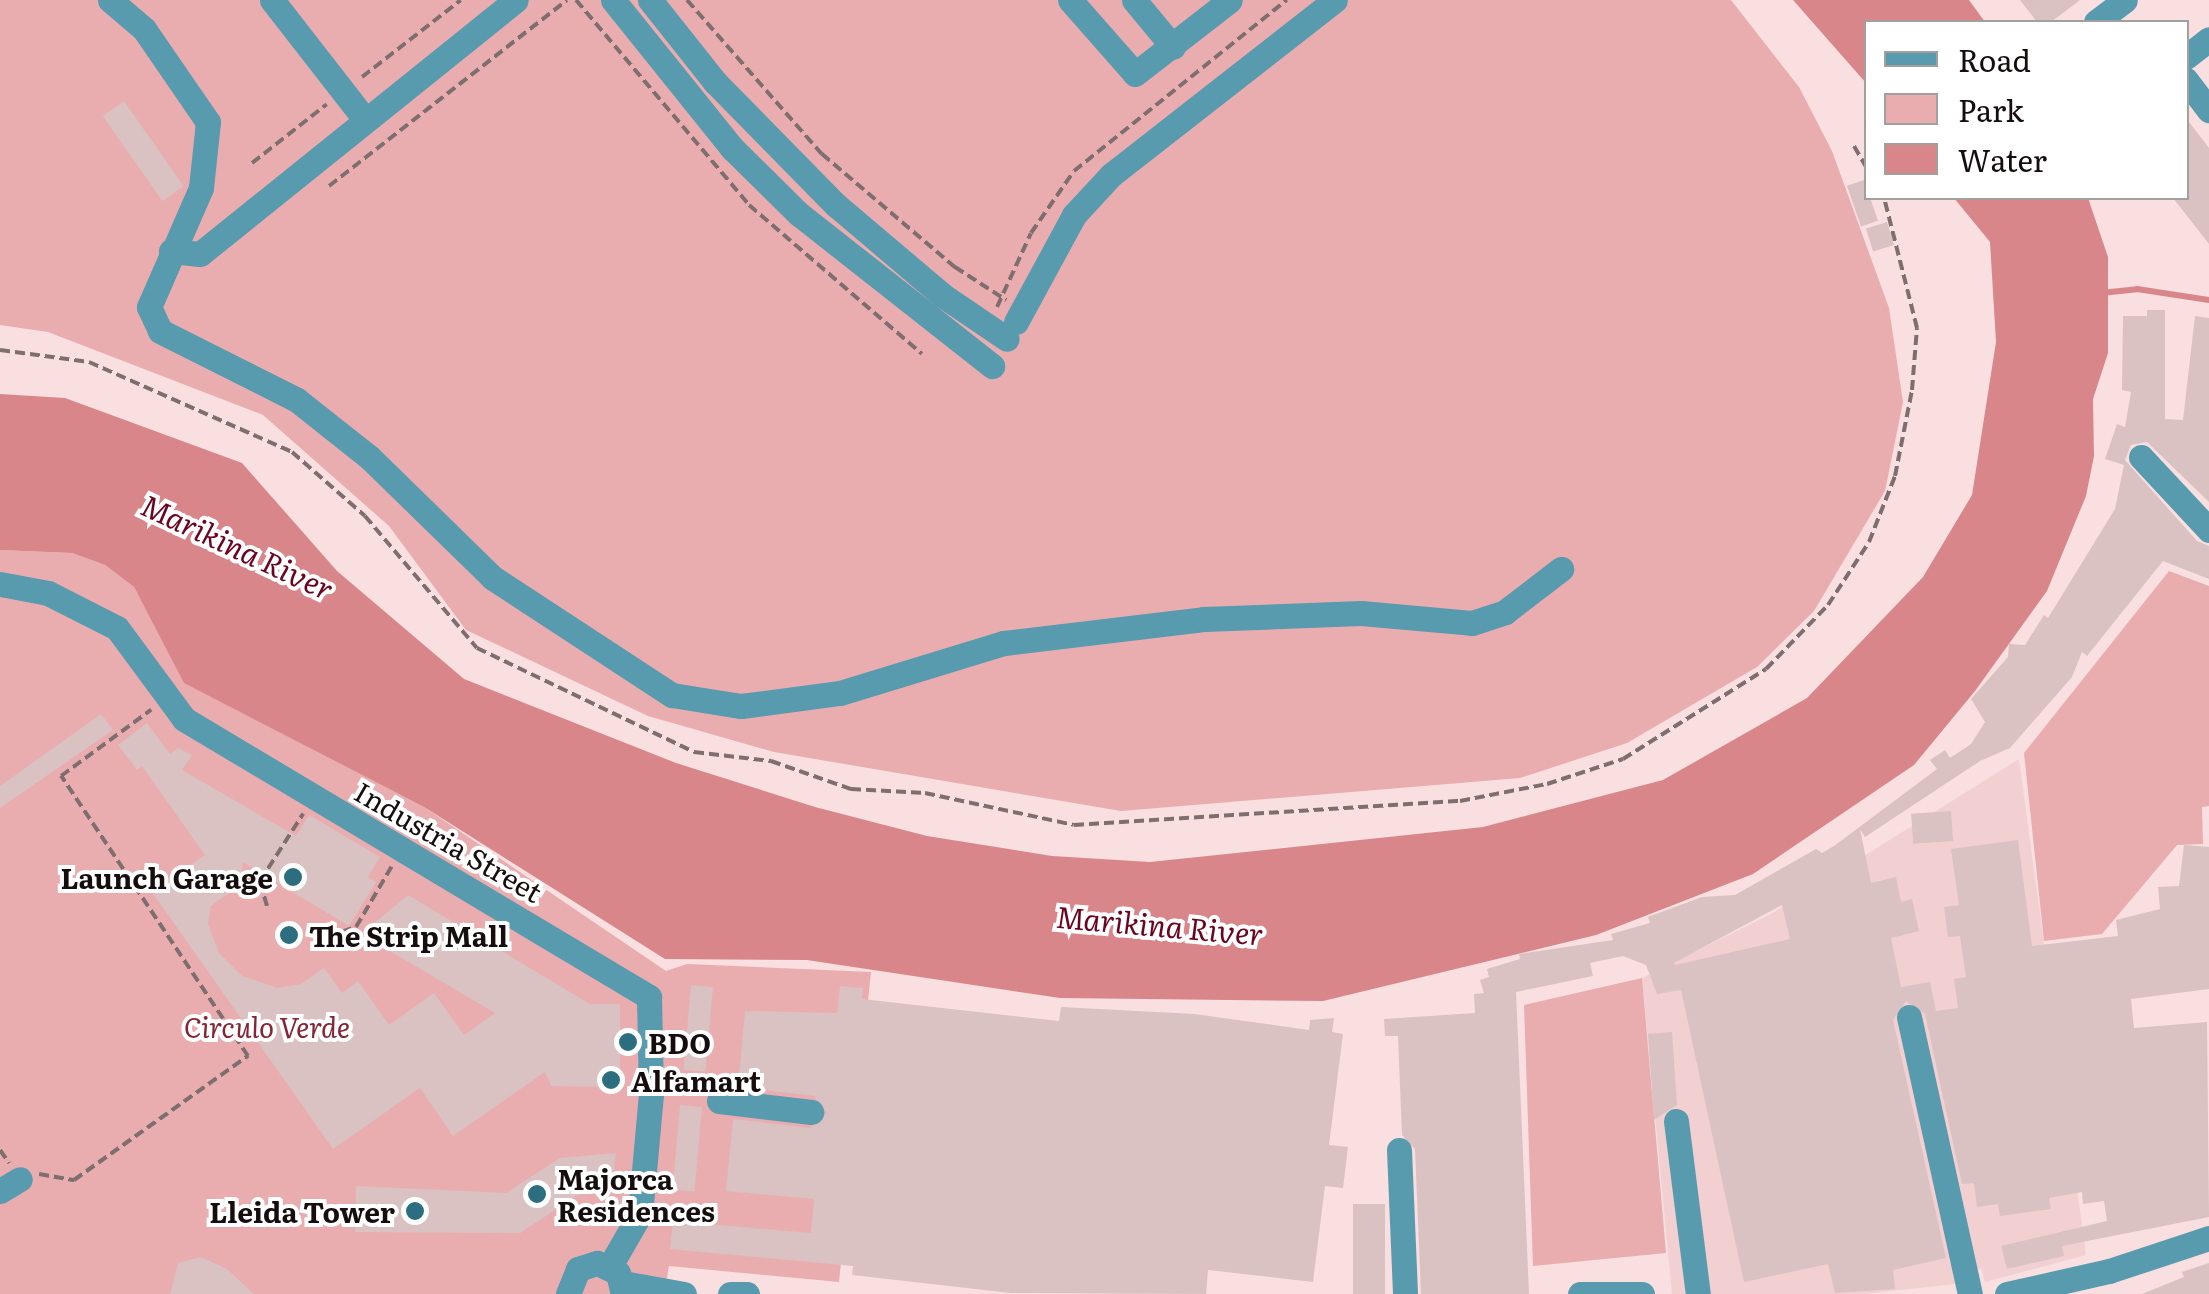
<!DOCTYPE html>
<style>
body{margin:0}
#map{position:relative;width:2209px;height:1294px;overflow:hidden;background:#f9dfe0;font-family:Literata,serif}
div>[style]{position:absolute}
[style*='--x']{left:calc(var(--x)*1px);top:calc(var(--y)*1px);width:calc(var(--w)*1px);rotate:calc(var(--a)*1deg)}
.built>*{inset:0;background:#f2d0d1}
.green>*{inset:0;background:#e9adb0}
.water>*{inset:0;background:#d9868b}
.stream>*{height:6px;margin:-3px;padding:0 3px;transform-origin:3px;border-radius:3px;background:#d9868b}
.building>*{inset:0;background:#dac1c2;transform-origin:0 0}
.path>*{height:4px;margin-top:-2px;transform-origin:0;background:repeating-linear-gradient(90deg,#7f6e6f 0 10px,transparent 0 15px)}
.minor>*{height:25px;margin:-12.5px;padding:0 12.5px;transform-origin:12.5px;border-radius:12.5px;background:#589aae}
.dots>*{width:28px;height:28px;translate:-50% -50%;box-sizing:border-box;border:5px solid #fff;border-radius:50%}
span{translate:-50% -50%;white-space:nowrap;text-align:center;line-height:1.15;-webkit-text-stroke:8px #fff;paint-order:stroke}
.street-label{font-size:28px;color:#160e0e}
.poi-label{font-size:28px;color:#160e0e;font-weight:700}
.right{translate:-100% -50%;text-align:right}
.left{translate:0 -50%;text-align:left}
.park-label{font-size:28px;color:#872435;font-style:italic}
.water-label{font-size:30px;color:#6c0420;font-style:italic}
.legend{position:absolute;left:1864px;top:20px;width:325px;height:180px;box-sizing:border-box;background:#fff;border:2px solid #a29f9f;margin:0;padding:12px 18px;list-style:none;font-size:30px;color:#160e0e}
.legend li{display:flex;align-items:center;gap:20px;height:50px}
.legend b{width:50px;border:2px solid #a29f9f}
</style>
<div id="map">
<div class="built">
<i style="clip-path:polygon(2019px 759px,2086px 1255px,1985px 1282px,1981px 1268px,1955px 1284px,1863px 1294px,1672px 1294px,1642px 978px,1771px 914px)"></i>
</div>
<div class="green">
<i style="clip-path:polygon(0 0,1731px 0,1799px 87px,1832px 151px,1889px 308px,1903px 402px,1885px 491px,1814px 611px,1757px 667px,1627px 743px,1520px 778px,1121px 811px,774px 752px,648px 716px,466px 630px,389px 526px,263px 415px,48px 332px,0 325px)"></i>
<i style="clip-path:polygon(0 550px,72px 553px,105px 565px,134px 587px,185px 683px,424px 807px,666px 971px,687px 964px,871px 972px,839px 1282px,669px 1266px,664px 1294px,0 1294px)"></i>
<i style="clip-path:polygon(2169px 571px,2209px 586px,2209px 806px,2202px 807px,2203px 844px,2177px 845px,2102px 934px,2044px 941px,2024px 753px)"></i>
<i style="clip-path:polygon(1642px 978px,1666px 1253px,1533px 1266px,1524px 1005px)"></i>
</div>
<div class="water">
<i style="clip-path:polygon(1793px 0,1969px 0,1985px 22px,1866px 22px,1866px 83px)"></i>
<i style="clip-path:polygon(1954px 198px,2088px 198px,2108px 257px,2108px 353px,2093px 399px,2094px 456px,2086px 496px,2047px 591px,1975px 691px,1914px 765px,1753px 874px,1596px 935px,1323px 1001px,1060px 998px,807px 960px,665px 959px,424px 807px,184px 683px,134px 587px,105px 565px,72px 553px,0 550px,0 394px,65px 398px,242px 463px,337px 571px,464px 679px,676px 763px,815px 807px,927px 836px,1052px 856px,1150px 862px,1483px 827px,1663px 780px,1807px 698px,1923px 577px,1972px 495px,1996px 342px,1990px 242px)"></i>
</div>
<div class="stream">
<i style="--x:2101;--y:293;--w:36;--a:-6"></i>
<i style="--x:2137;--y:289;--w:73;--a:8.7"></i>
</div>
<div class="building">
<i style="clip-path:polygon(2020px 0,2080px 0,2051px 22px,2037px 22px)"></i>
<i style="left:124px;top:101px;width:104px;height:26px;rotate:55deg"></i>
<i style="clip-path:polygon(2186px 118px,2209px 148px,2209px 244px,2173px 198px,2186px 198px)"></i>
<i style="left:1864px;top:180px;width:43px;height:18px;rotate:71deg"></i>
<i style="left:1887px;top:222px;width:24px;height:22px;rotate:73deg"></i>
<i style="clip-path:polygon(evenodd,2147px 310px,2165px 310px,2165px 419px,2183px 420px,2195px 316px,2209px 318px,2209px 502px,2147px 442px,2131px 445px,2125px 460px,2197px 541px,2209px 546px,2209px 579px,2163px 561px,2087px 656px,2082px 652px,2072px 677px,2010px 748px,1980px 761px,1865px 837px,1860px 829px,1871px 883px,1896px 877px,1901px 902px,1912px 899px,1919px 931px,1891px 938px,1901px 987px,1930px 982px,1936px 1011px,1958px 1008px,1954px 979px,1966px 977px,1960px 936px,1948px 937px,1944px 907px,1959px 905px,1951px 849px,2018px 840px,2032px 946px,2118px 936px,2116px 920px,2160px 909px,2158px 887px,2179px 886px,2184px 845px,2209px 847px,2209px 989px,2131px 999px,2134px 1028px,2207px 1022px,2209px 1217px,2062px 1246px,2064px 1256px,2007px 1269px,2001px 1246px,2107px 1221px,2104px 1201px,2083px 1204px,2082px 1192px,2049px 1198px,2051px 1209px,2000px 1216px,1998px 1204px,1977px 1207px,1974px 1183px,1962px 1184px,1925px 1014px,1906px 1001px,1893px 1020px,1946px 1258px,1893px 1270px,1895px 1289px,1835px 1293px,1828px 1264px,1744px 1282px,1681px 990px,1657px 994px,1646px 965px,1623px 956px,1590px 963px,1593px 976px,1516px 992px,1529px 1294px,1421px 1294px,1415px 1149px,1402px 1135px,1398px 1036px,1385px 1036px,1384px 1019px,1475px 1013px,1474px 994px,1484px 993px,1480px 980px,1489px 977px,1487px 969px,1520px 959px,1519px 954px,1613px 940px,1611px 934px,1650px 923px,1648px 917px,1702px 897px,1735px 895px,1816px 849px,1822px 853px,1834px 846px,1937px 769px,1930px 760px,1945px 750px,1950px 758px,1971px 744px,1985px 722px,1971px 699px,2008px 657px,2009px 644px,2025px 645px,2044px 615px,2048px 618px,2115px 509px,2124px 465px,2105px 459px,2117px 424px,2125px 427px,2131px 392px,2122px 390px,2123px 316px,2147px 316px,2147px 310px,1782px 905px,1790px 939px,1675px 965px,1674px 963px,1782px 905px)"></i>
<i style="clip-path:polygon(101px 714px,113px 730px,0 808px,0 786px)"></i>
<i style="clip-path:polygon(147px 723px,170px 754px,178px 748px,192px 755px,182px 770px,296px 836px,309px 815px,380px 857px,368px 877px,376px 882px,349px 926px,243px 862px,240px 885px,211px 906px,208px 924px,219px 953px,242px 976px,277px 988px,301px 984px,324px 968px,342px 993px,358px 981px,389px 1025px,434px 993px,464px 1035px,495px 1013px,361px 934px,408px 895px,590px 1004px,620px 1004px,620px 1087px,551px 1086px,545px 1072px,453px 1136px,420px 1088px,333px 1149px,152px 892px,205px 855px,142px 766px,137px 770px,118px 745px)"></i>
<i style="left:1951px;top:811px;width:30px;height:40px;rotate:86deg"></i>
<i style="left:691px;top:985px;width:22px;height:85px;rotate:5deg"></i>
<i style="clip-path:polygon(840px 986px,863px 988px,862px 999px,1059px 1021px,1061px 1007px,1194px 1014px,1309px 1030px,1310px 1020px,1334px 1018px,1332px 1032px,1343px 1034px,1329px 1145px,1348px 1147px,1343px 1188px,1325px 1186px,1313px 1282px,1208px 1270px,1206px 1294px,1011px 1293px,852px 1275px,853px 1266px,670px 1249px,673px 1221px,811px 1233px,814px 1199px,726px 1191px,733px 1119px,810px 1128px,827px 1113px,814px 1096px,738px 1087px,745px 1011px,837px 1013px)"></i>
<i style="clip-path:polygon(1672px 1032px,1677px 1105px,1654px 1120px,1648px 1034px)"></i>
<i style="left:680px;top:1105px;width:22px;height:85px;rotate:5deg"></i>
<i style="clip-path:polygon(616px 1153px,611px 1192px,578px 1195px,520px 1233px,355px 1232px,356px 1186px,506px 1193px,560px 1158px)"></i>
<i style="left:1353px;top:1204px;width:32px;height:90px"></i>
<i style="clip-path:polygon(201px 1257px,227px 1269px,254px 1294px,170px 1294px,178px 1263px)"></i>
<i style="clip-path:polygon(2209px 1263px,2209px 1294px,2142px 1294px,2184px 1277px,2182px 1272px)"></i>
</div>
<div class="path">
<i style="--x:576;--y:0;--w:268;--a:49.8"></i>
<i style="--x:749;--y:205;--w:228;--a:40.7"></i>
<i style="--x:687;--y:0;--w:205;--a:48.8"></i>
<i style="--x:822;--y:154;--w:175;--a:40.4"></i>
<i style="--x:955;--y:267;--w:61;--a:32.9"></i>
<i style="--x:362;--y:77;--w:125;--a:-37.9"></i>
<i style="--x:1854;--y:146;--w:24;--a:60"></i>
<i style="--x:252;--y:163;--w:95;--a:-38.2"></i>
<i style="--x:329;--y:186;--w:302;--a:-38"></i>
<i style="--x:997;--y:307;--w:81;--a:-65.3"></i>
<i style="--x:1031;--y:233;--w:75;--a:-55.3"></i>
<i style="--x:1074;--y:171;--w:273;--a:-38.8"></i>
<i style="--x:0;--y:350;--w:90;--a:7.7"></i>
<i style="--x:89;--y:362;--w:222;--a:23.9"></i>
<i style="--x:292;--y:452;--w:97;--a:41.2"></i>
<i style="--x:365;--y:516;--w:173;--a:49.7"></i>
<i style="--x:477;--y:648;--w:241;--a:25.6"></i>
<i style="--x:694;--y:752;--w:78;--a:6.7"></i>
<i style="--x:771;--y:761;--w:85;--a:19.3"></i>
<i style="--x:851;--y:789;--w:74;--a:3.1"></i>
<i style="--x:925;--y:793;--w:152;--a:12.1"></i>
<i style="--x:1074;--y:825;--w:387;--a:-3.6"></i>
<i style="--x:1460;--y:801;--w:89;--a:-11.1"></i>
<i style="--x:1547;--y:784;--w:80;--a:-18.2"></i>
<i style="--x:1623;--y:759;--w:169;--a:-32.2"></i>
<i style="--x:1766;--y:669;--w:89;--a:-45.9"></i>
<i style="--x:1828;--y:605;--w:75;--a:-56.9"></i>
<i style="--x:1869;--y:542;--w:71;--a:-68.5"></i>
<i style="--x:1895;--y:476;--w:88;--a:-78.8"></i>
<i style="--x:1912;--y:390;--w:62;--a:-85.4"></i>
<i style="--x:1917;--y:328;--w:134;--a:-104.2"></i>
<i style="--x:267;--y:906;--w:26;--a:-106"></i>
<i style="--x:260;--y:881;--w:80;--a:-57.3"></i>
<i style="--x:328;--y:937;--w:30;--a:-20"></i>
<i style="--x:356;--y:927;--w:71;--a:-59.5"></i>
<i style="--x:0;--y:1150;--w:16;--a:55"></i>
<i style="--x:39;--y:1174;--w:36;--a:10"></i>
<i style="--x:74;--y:1180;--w:214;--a:-35.5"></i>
<i style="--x:248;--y:1056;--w:337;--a:-123.7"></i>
<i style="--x:61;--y:776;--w:112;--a:-36.3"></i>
</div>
<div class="minor">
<i style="--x:110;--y:0;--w:45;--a:40.5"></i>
<i style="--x:144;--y:29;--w:113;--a:55.5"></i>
<i style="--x:208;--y:122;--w:66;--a:96.1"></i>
<i style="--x:201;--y:188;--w:130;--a:113.6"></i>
<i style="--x:149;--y:307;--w:26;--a:65"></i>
<i style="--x:160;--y:331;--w:153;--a:26.7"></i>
<i style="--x:297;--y:400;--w:92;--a:38.4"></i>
<i style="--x:369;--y:457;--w:173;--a:44.3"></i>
<i style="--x:493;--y:578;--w:214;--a:33.2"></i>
<i style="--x:672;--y:695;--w:70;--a:9.1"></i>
<i style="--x:741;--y:706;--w:100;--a:-7.5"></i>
<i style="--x:840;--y:693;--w:171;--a:-17"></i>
<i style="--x:1004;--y:643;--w:201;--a:-6.8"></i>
<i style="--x:1204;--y:619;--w:157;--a:-2.2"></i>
<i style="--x:1361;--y:613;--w:111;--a:5.1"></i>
<i style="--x:1472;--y:623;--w:35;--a:-18"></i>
<i style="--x:1505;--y:612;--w:71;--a:-37.5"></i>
<i style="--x:272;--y:0;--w:150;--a:52.1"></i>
<i style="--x:613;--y:0;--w:191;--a:51.2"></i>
<i style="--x:733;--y:149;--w:93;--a:44.6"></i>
<i style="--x:799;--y:214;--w:246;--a:38.2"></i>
<i style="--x:650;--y:0;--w:105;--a:51.6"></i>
<i style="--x:715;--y:82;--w:173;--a:45.5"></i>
<i style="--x:836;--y:205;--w:139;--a:40.3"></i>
<i style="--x:942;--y:295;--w:78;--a:34.1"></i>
<i style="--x:1070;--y:0;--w:98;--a:48.7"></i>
<i style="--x:1135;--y:74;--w:120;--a:-37.9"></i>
<i style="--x:1134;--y:0;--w:61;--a:50.3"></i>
<i style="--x:2096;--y:22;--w:36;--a:-37"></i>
<i style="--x:2186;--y:57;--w:29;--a:-38"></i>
<i style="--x:2186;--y:80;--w:38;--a:53"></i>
<i style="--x:171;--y:251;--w:29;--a:6"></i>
<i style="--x:200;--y:254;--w:405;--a:-38.8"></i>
<i style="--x:1016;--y:322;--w:122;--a:-61.5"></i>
<i style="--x:1074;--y:215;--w:54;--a:-47.2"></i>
<i style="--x:1111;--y:175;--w:284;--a:-38"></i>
<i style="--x:2141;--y:457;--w:100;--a:47"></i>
<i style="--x:0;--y:584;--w:49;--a:10.6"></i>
<i style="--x:48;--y:593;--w:77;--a:26.9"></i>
<i style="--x:117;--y:628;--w:113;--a:53.6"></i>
<i style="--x:184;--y:719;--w:542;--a:30.87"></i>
<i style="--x:649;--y:997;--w:97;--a:88.8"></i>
<i style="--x:651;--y:1094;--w:121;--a:95.2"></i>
<i style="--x:640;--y:1214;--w:60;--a:120"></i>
<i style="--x:1909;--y:1017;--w:284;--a:77.6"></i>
<i style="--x:719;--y:1101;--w:93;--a:6.8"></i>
<i style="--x:1676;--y:1121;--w:174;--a:82.8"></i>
<i style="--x:1399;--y:1150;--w:144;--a:87.6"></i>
<i style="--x:0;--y:1191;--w:23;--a:-31"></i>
<i style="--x:623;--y:1283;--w:62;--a:10.2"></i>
<i style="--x:568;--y:1294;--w:27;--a:-68"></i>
<i style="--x:578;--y:1269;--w:20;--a:-18"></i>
<i style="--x:597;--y:1263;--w:23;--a:25"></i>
<i style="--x:618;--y:1273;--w:22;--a:77"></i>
<i style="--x:730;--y:1294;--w:17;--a:0"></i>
<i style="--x:1580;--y:1294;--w:62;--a:0"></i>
<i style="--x:2007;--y:1294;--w:105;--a:-12.7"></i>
<i style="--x:2109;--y:1271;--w:105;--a:-18.3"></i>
</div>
<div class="dots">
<i style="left:293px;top:877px;background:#2c6e80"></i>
<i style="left:289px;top:935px;background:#2c6e80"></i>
<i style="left:628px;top:1042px;background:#2c6e80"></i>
<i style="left:611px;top:1080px;background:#2c6e80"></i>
<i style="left:537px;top:1194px;background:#2c6e80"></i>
<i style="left:415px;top:1211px;background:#2c6e80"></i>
</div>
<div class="street-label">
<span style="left:449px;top:841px;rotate:30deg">Industria Street</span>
</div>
<div class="poi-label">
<span class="right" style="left:273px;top:877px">Launch Garage</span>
<span class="left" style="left:309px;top:935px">The Strip Mall</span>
<span class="left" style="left:648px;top:1042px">BDO</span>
<span class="left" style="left:631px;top:1080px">Alfamart</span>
<span class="left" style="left:557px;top:1194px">Majorca<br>Residences</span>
<span class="right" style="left:395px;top:1211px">Lleida Tower</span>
</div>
<div class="park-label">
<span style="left:267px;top:1026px">Circulo Verde</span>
</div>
<div class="water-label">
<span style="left:238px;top:546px;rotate:25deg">Marikina River</span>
<span style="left:1160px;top:924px;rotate:5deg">Marikina River</span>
</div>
<ul class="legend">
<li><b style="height:12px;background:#589aae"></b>Road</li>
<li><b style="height:28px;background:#e9adb0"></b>Park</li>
<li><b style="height:28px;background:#d9868b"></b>Water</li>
</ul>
</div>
